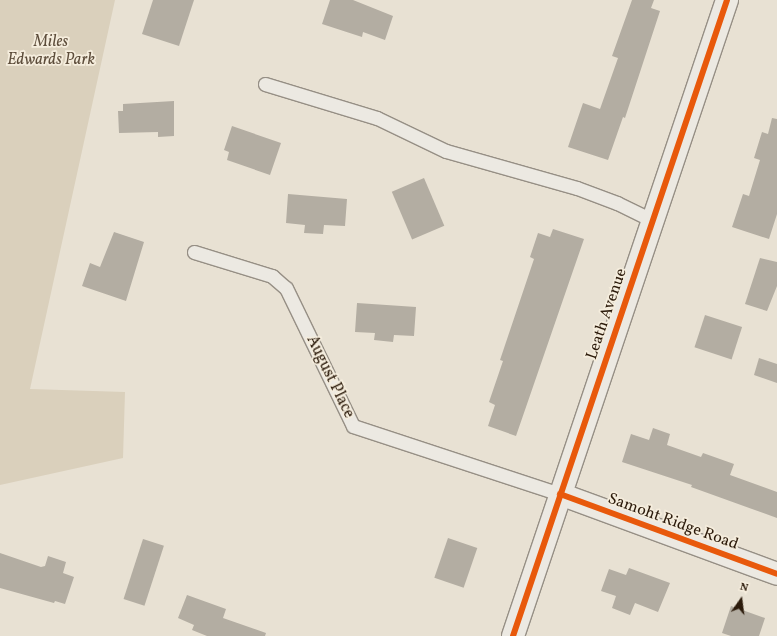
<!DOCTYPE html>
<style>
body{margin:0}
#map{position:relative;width:777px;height:636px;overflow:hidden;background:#e8e1d3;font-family:Vollkorn,serif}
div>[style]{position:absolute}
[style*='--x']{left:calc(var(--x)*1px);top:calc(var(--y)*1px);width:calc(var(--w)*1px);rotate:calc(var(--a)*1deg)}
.green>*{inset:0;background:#dad0bc}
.building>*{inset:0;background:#b3ada2;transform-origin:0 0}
.roads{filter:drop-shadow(1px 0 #968f85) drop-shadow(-1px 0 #968f85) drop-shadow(0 1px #968f85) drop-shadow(0 -1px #968f85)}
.service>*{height:13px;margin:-6.5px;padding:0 6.5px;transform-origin:6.5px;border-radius:6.5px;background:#ece9e2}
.minor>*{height:22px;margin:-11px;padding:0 11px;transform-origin:11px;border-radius:11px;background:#ece9e2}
.cycleway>*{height:6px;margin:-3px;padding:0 3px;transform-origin:3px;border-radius:3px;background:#e8590c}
span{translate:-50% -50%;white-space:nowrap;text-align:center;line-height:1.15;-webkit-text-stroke:3.5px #f5eddd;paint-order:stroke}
.park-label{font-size:16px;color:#5d4d3b;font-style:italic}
.street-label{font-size:16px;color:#2c1b0b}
.north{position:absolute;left:721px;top:580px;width:40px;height:40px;-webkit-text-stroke:3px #f5eddd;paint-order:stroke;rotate:14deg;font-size:11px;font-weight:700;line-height:16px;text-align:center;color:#2c1b0b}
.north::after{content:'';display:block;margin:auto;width:14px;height:18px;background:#2c1b0b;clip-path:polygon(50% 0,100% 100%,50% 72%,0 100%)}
</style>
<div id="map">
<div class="green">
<i style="clip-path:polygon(0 0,115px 0,30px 389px,125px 392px,123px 458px,0 485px)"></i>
</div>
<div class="building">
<i style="clip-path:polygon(153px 0,194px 0,179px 46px,142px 34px)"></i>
<i style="clip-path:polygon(330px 0,353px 0,393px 16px,385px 40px,363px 32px,362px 37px,322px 24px)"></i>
<i style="clip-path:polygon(632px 0,654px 0,651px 8px,660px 11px,625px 118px,623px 117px,608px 160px,568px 147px,583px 103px,600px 109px,618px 58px,612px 56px)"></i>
<i style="clip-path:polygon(174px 101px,174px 136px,158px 137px,158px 132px,119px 133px,118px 111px,123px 111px,123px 104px)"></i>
<i style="clip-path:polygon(772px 118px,777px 119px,777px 214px,769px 239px,732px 227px,743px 194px,749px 196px,760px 160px,754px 158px,762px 132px,768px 134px)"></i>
<i style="clip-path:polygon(232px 126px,281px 143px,270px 175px,227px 160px,229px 152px,224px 150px)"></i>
<i style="left:424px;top:178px;width:52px;height:35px;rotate:67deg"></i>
<i style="clip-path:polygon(288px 194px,347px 199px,345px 226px,324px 225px,323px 234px,304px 233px,305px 225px,286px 223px)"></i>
<i style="clip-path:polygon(553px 229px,584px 239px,516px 436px,488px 426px,495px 405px,489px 402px,503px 361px,500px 360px,534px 259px,530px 257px,538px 233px,550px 237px)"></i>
<i style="clip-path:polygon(114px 232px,144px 242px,126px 301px,82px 286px,90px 263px,100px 267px)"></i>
<i style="clip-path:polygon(760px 258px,777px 262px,777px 286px,767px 311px,745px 304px)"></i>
<i style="clip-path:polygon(357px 303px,416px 307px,414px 336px,394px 335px,393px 342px,374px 340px,375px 333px,355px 332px)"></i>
<i style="left:705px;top:315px;width:39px;height:34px;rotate:18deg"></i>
<i style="clip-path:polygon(759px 358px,777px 364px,777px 383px,754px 375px)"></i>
<i style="clip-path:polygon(653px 428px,670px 434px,667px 445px,701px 457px,703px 453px,734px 464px,730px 475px,777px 492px,777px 518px,691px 487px,692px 485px,622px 462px,631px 434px,649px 440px)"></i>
<i style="left:448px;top:538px;width:31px;height:42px;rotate:19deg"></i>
<i style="left:143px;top:539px;width:22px;height:63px;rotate:18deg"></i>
<i style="clip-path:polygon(0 553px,41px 567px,45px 566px,48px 556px,66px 562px,63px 573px,74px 577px,65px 604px,55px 601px,54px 603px,0 588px)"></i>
<i style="clip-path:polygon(629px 568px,670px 583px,658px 612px,635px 603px,630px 615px,612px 608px,616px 596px,601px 591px,609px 569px,626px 575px)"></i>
<i style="clip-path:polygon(187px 595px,226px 609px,223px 618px,266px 633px,265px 636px,207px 636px,192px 630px,194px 625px,178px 618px)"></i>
<i style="clip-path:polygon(731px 606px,765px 618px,759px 636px,731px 636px,722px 633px)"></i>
</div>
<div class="roads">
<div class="service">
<i style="--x:265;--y:84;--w:117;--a:16.9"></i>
<i style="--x:377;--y:118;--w:76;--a:25.6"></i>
<i style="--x:446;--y:151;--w:136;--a:15.8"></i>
<i style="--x:577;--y:188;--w:43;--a:20.6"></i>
<i style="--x:617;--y:203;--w:39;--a:26"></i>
<i style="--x:194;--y:252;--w:82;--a:17.1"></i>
<i style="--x:272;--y:276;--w:18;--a:41"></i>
<i style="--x:286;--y:288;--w:153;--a:64.1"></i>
<i style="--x:353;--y:426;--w:218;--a:18.2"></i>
</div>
<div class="minor">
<i style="--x:560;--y:494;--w:231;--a:20.2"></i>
<i style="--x:513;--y:636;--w:671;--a:-71.4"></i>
</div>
</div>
<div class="cycleway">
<i style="--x:560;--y:494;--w:231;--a:20.2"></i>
<i style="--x:513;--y:636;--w:671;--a:-71.4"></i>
</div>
<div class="park-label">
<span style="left:51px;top:51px">Miles<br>Edwards Park</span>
</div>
<div class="street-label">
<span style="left:607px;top:314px;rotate:-71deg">Leath Avenue</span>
<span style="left:330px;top:377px;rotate:64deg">August Place</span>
<span style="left:673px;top:522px;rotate:20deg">Samoht Ridge Road</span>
</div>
<div class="north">N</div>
</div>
